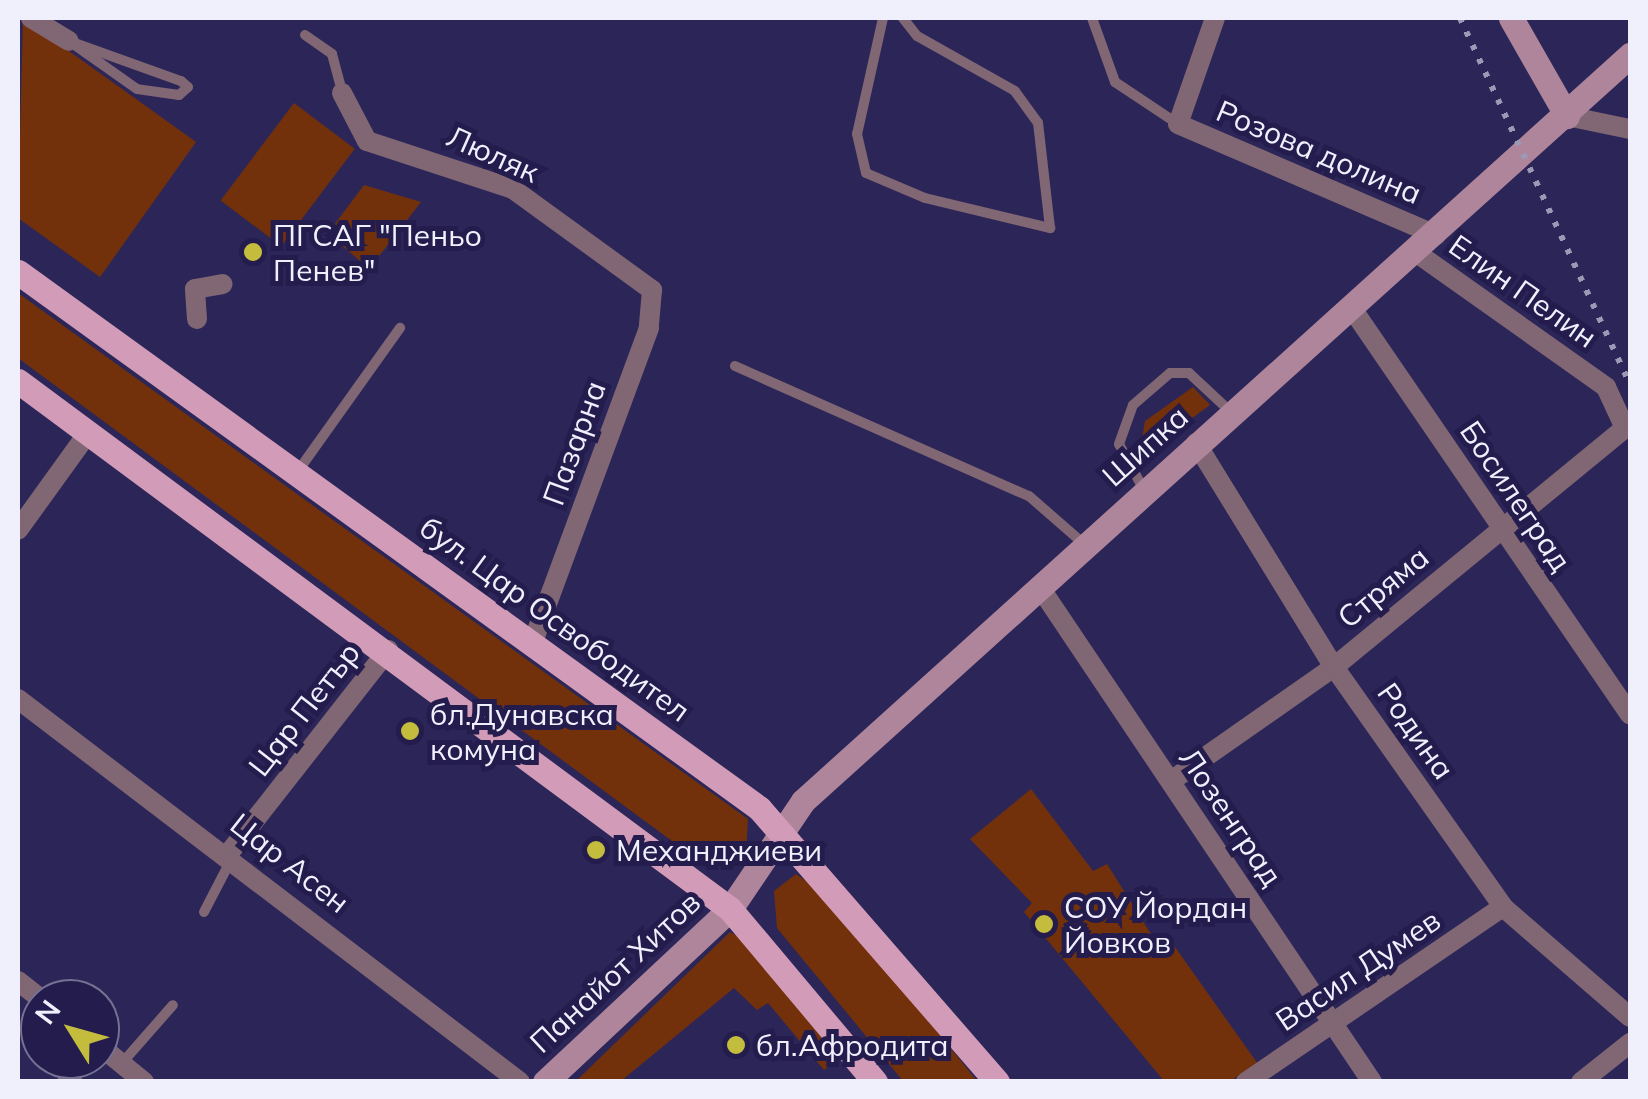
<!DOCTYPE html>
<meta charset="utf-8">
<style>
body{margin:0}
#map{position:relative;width:1648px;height:1099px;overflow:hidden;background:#2c2658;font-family:Mulish,sans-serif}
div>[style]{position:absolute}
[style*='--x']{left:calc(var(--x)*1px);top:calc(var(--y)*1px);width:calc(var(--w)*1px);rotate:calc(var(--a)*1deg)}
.green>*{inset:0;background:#72310b;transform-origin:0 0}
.lane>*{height:10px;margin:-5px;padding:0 5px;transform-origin:5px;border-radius:5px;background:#816674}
.street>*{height:20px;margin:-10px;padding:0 10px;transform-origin:10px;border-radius:10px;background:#816674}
.secondary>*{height:25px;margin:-12.5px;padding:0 12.5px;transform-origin:12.5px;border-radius:12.5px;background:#af859b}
.primary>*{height:25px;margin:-12.5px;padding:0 12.5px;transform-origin:12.5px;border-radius:12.5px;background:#d29cb9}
.rail>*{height:6px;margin-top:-3px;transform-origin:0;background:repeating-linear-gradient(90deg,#9c99b6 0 5px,transparent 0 15px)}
.dots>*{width:28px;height:28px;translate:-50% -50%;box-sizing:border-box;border:5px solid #231c4d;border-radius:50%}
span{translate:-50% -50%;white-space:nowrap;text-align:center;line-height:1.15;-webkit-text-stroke:10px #231c4d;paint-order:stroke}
.street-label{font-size:30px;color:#f0f0fd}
.poi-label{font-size:30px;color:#f0f0fd}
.left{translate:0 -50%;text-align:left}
.frame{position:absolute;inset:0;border:20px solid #f0f0fd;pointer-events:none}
.north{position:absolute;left:20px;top:979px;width:100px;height:100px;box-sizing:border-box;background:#231c4d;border:2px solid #757193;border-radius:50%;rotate:307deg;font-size:28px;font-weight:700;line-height:40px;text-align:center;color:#f0f0fd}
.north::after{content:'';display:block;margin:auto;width:35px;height:45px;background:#c4bc3d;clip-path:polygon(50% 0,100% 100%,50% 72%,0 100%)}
</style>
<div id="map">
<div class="green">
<i style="clip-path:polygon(23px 18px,196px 142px,100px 277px,18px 218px)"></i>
<i style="left:294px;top:103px;width:76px;height:122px;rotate:37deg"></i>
<i style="clip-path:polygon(364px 185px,421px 202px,369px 269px,328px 233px)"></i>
<i style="clip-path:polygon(18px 293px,748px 819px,746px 853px,703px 864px,18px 358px)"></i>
<i style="clip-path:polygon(1193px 387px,1210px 405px,1139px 457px,1145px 421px)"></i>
<i style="clip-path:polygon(1031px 789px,1093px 871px,1107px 864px,1159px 947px,1170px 940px,1258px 1064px,1230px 1081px,1164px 1081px,1024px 912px,1032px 903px,970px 839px)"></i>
<i style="clip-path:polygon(796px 874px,830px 898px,977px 1081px,903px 1081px,777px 928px,774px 891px)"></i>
<i style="clip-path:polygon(730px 932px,755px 946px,845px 1054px,824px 1070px,768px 1003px,757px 1010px,734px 988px,621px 1081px,575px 1082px)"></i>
</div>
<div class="lane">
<i style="--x:883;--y:18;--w:119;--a:102.6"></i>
<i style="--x:857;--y:134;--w:40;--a:77"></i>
<i style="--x:866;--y:173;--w:64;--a:23"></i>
<i style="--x:925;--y:198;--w:129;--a:13.5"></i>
<i style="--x:1050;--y:228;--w:106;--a:-96.5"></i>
<i style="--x:1038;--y:123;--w:39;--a:-126"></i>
<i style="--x:1015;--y:91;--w:112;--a:-150.7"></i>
<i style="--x:917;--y:36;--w:23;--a:-128"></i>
<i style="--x:1092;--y:18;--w:68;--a:70.2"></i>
<i style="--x:1115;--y:82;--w:76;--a:33.7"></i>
<i style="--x:305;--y:35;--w:33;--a:35"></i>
<i style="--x:332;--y:54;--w:39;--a:75"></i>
<i style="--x:69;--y:41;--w:119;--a:19.7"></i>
<i style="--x:181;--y:81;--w:9;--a:41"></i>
<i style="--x:188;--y:87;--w:12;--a:138"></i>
<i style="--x:179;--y:95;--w:42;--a:-171.9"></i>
<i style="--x:137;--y:89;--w:83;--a:-144.8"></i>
<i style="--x:735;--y:366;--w:321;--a:23.9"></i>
<i style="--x:1029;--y:496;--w:73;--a:41.1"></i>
<i style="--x:298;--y:471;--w:176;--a:-54.5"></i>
<i style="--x:1144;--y:490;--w:52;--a:-118.5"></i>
<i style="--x:1119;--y:444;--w:41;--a:-70.3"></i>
<i style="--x:1133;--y:405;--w:49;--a:-40.9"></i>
<i style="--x:1170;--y:373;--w:19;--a:0"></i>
<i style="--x:1189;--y:373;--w:57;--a:42.9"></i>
<i style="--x:204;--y:912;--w:59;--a:-62.6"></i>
<i style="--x:122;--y:1063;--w:77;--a:-48.7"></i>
</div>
<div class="street">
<i style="--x:31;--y:18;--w:44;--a:31.2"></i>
<i style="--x:1215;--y:18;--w:112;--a:109.2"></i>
<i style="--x:1178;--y:124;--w:281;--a:23.3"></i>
<i style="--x:342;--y:93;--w:54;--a:62.5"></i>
<i style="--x:367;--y:141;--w:154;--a:18.2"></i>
<i style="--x:513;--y:189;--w:172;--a:36"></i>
<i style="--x:652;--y:290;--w:38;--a:95"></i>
<i style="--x:649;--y:328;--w:335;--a:110.3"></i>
<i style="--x:1567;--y:116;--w:64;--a:11.7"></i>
<i style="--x:1353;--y:310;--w:490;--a:55.6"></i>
<i style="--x:197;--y:319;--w:30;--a:-94"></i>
<i style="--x:195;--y:289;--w:28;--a:-10"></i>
<i style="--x:1196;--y:443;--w:263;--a:58.4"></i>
<i style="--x:1334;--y:667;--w:294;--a:54.8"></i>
<i style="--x:1503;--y:907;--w:168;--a:40.9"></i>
<i style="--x:18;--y:530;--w:120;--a:-54.2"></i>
<i style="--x:1039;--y:586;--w:597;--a:56.12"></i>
<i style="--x:18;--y:699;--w:631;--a:37.34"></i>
<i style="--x:1171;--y:781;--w:199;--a:-35"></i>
<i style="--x:1334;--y:667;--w:377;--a:-39.4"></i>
<i style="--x:1625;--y:428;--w:45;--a:-114.9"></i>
<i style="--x:1606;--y:387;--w:232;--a:-144.7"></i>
<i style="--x:229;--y:853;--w:258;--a:-51.9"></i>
<i style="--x:18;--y:981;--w:29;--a:38"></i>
<i style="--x:100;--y:1046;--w:57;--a:39.3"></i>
<i style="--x:67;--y:1082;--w:28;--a:-55"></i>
<i style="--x:1246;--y:1082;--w:311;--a:-34.3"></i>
<i style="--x:1581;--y:1082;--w:63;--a:-38.5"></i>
</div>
<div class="secondary">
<i style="--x:1511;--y:18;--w:113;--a:60.3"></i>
<i style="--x:545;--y:1082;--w:253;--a:-43.1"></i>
<i style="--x:730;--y:909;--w:130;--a:-55.9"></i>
<i style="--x:803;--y:801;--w:1114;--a:-42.05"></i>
</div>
<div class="primary">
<i style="--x:18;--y:272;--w:915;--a:35.88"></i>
<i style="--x:759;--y:808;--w:363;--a:49"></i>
<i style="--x:18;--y:381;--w:886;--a:36.56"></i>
<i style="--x:730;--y:909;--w:226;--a:50"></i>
</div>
<div class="rail">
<i style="--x:1460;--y:18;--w:404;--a:65.1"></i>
</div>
<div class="dots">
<i style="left:253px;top:252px;background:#c4bc3d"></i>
<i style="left:410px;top:731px;background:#c4bc3d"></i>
<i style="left:596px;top:850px;background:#c4bc3d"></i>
<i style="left:1044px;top:924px;background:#c4bc3d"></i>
<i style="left:736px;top:1045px;background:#c4bc3d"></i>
</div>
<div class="street-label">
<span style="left:1319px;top:152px;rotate:23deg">Розова долина</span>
<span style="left:493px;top:154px;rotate:24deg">Люляк</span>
<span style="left:1523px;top:291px;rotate:35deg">Елин Пелин</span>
<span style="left:574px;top:443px;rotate:-70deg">Пазарна</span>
<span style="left:1145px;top:446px;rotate:-42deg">Шипка</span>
<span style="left:1516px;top:496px;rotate:56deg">Босилеград</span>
<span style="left:1383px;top:587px;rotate:-40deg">Стряма</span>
<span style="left:555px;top:619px;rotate:36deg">бул. Цар Освободител</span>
<span style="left:304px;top:709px;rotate:-52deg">Цар Петър</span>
<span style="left:1416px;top:731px;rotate:55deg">Родина</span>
<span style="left:1231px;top:817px;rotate:56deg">Лозенград</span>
<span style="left:290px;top:863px;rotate:38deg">Цар Асен</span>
<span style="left:1358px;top:970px;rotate:-34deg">Васил Думев</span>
<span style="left:615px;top:972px;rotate:-43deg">Панайот Хитов</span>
</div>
<div class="poi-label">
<span class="left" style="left:273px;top:252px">ПГСАГ "Пеньо<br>Пенев"</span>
<span class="left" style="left:430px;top:731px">бл.Дунавска<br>комуна</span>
<span class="left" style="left:616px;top:850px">Механджиеви</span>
<span class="left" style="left:1064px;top:924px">СОУ Йордан<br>Йовков</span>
<span class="left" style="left:756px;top:1045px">бл.Афродита</span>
</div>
<div class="frame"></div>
<div class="north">N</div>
</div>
